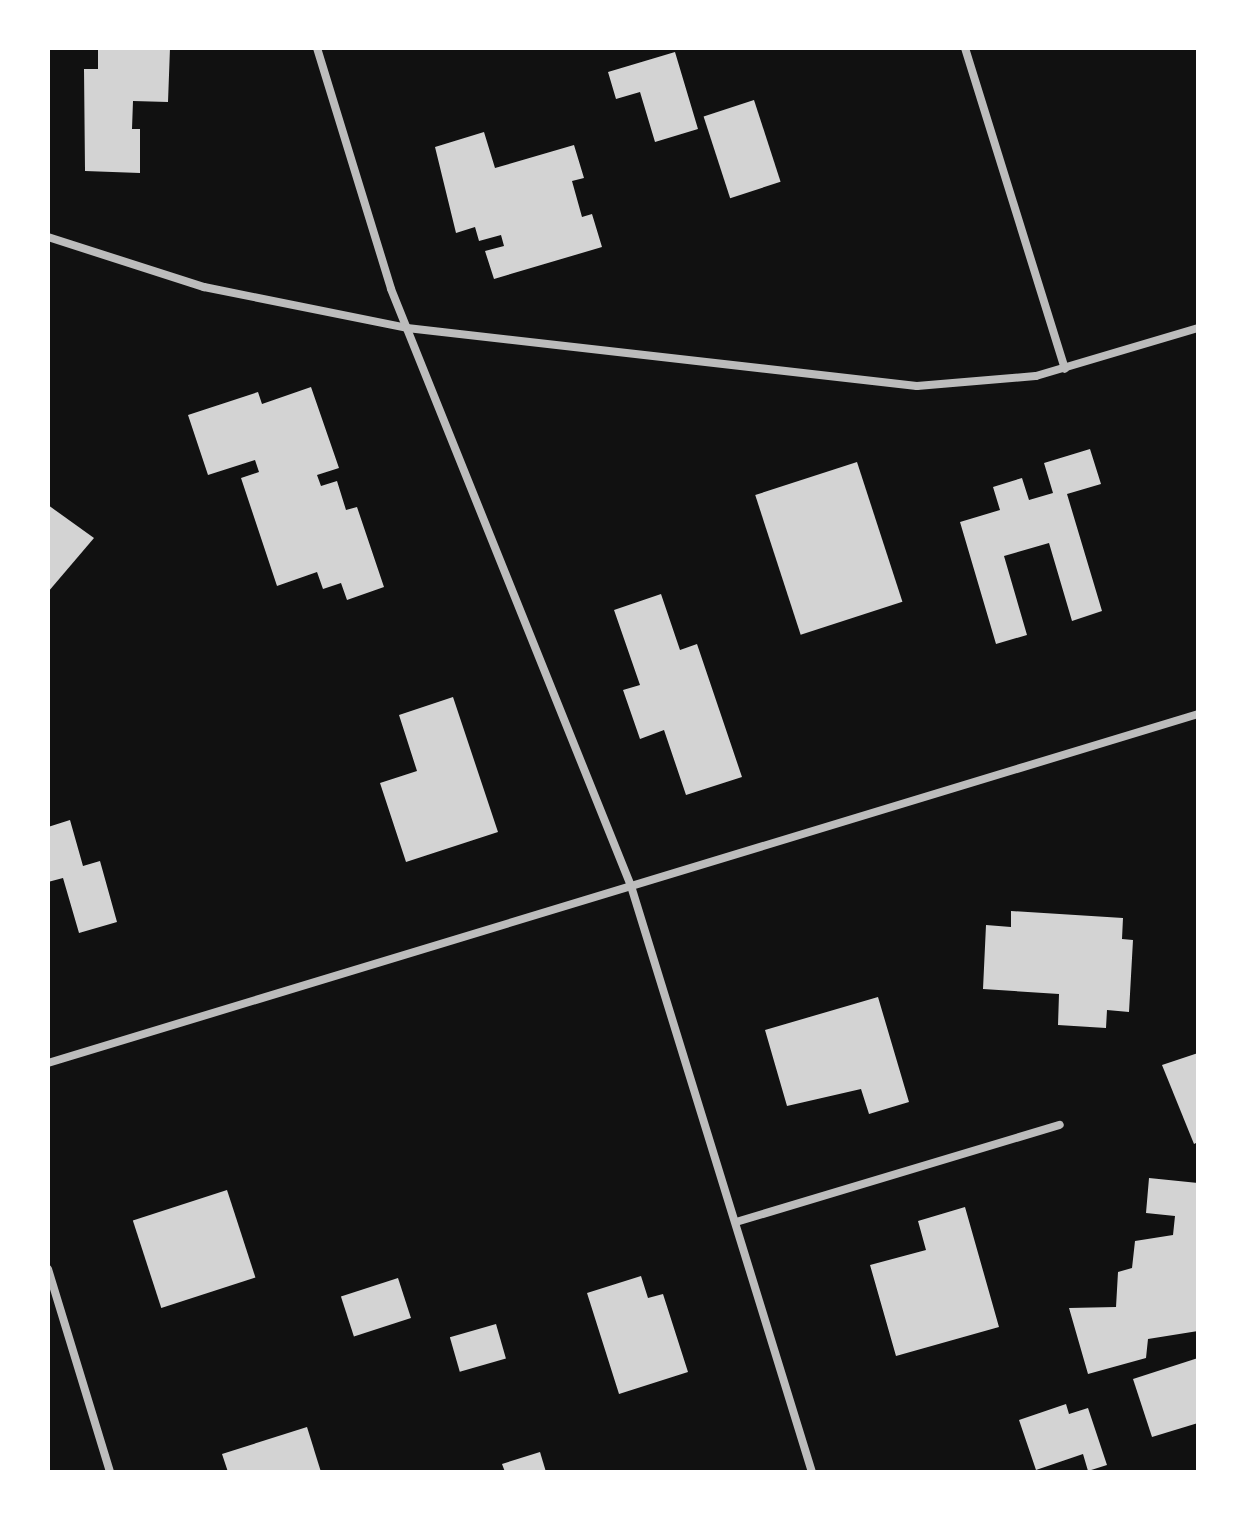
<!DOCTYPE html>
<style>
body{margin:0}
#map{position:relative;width:1246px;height:1520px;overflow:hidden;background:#111;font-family:"DM Sans",sans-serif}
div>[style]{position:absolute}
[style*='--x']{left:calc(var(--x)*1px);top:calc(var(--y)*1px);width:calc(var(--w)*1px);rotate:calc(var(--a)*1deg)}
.building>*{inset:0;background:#d3d3d3;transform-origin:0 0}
.minor>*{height:8px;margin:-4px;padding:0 4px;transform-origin:4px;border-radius:4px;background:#bcbcbc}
span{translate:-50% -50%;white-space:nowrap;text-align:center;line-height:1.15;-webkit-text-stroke:8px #fff;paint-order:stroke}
.frame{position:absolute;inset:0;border:50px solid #fff;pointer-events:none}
</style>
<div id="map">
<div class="building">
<i style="clip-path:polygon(98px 48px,170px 48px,168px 102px,133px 101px,132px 129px,140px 129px,140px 173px,85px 171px,84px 69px,98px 69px)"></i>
<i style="clip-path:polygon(675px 52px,698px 129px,655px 142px,640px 92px,616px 99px,608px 72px)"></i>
<i style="left:754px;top:100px;width:86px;height:53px;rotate:72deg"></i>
<i style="clip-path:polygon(484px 132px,495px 168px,574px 145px,584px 178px,572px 181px,582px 217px,592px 214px,602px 247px,494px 279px,485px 251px,504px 246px,501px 235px,479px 241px,475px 227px,456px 233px,435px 147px)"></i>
<i style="clip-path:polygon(311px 387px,339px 468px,317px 475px,321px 486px,337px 481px,346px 510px,357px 507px,384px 587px,347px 600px,341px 583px,323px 589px,317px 572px,277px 586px,241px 478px,259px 472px,255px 460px,208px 475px,188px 415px,258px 392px,262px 404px)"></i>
<i style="clip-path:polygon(1090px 449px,1101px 484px,1067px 494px,1102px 611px,1072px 621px,1049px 543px,1004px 556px,1027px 635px,996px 644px,960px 522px,1000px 510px,993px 487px,1022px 478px,1029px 500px,1053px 493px,1044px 463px)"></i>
<i style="left:857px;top:462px;width:147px;height:107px;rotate:72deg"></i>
<i style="clip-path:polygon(48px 505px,94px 538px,48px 592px)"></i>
<i style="clip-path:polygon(661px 594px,680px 650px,697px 644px,742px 777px,686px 795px,664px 730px,640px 739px,623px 690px,640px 685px,614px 610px)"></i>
<i style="clip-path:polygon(453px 697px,498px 832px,406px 862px,380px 783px,417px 771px,399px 715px)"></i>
<i style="clip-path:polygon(70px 820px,83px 866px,100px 861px,117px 922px,79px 933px,63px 878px,48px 882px,48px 827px)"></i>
<i style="clip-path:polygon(1011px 911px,1123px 918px,1122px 939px,1133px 940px,1129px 1012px,1107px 1010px,1106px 1028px,1058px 1025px,1059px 994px,983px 989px,986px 925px,1011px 927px)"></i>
<i style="clip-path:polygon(878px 997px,909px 1102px,869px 1114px,861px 1089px,787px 1106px,765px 1030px)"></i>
<i style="clip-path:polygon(1198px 1053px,1198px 1142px,1194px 1144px,1162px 1065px)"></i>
<i style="clip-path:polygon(1149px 1178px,1198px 1183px,1198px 1331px,1148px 1339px,1146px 1358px,1088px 1374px,1069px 1308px,1116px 1307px,1118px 1272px,1132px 1268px,1135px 1241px,1173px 1235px,1175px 1216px,1146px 1213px)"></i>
<i style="left:227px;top:1190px;width:92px;height:99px;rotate:72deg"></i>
<i style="clip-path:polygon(965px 1207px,999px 1327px,896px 1356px,870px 1265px,926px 1250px,918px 1221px)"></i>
<i style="clip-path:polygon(641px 1276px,648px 1298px,663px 1294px,688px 1372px,619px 1394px,587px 1293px)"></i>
<i style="left:398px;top:1278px;width:42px;height:60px;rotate:72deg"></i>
<i style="left:496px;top:1324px;width:36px;height:48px;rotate:74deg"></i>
<i style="clip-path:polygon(1198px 1358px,1198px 1423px,1152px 1437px,1133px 1379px)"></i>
<i style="clip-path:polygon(1066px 1404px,1069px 1414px,1088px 1408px,1107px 1465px,1088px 1471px,1083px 1454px,1036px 1470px,1019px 1420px)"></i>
<i style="clip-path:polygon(307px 1427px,321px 1472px,228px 1472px,222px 1454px)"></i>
<i style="clip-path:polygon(540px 1452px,546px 1472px,505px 1472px,502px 1464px)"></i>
</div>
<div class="minor">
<i style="--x:317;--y:48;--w:252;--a:72.9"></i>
<i style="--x:391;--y:289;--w:643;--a:68.1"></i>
<i style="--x:631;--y:886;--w:613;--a:72.84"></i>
<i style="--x:965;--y:48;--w:336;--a:72.7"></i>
<i style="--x:48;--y:237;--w:164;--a:17.8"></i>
<i style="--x:204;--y:287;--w:207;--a:11.4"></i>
<i style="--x:407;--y:328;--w:513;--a:6.49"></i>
<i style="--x:917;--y:386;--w:119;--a:-4.8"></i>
<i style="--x:1036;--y:376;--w:169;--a:-16.5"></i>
<i style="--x:48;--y:1063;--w:1202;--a:-16.88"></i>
<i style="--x:736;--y:1222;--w:338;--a:-16.7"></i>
<i style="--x:48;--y:1269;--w:212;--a:73"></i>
</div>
<div class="frame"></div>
</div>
